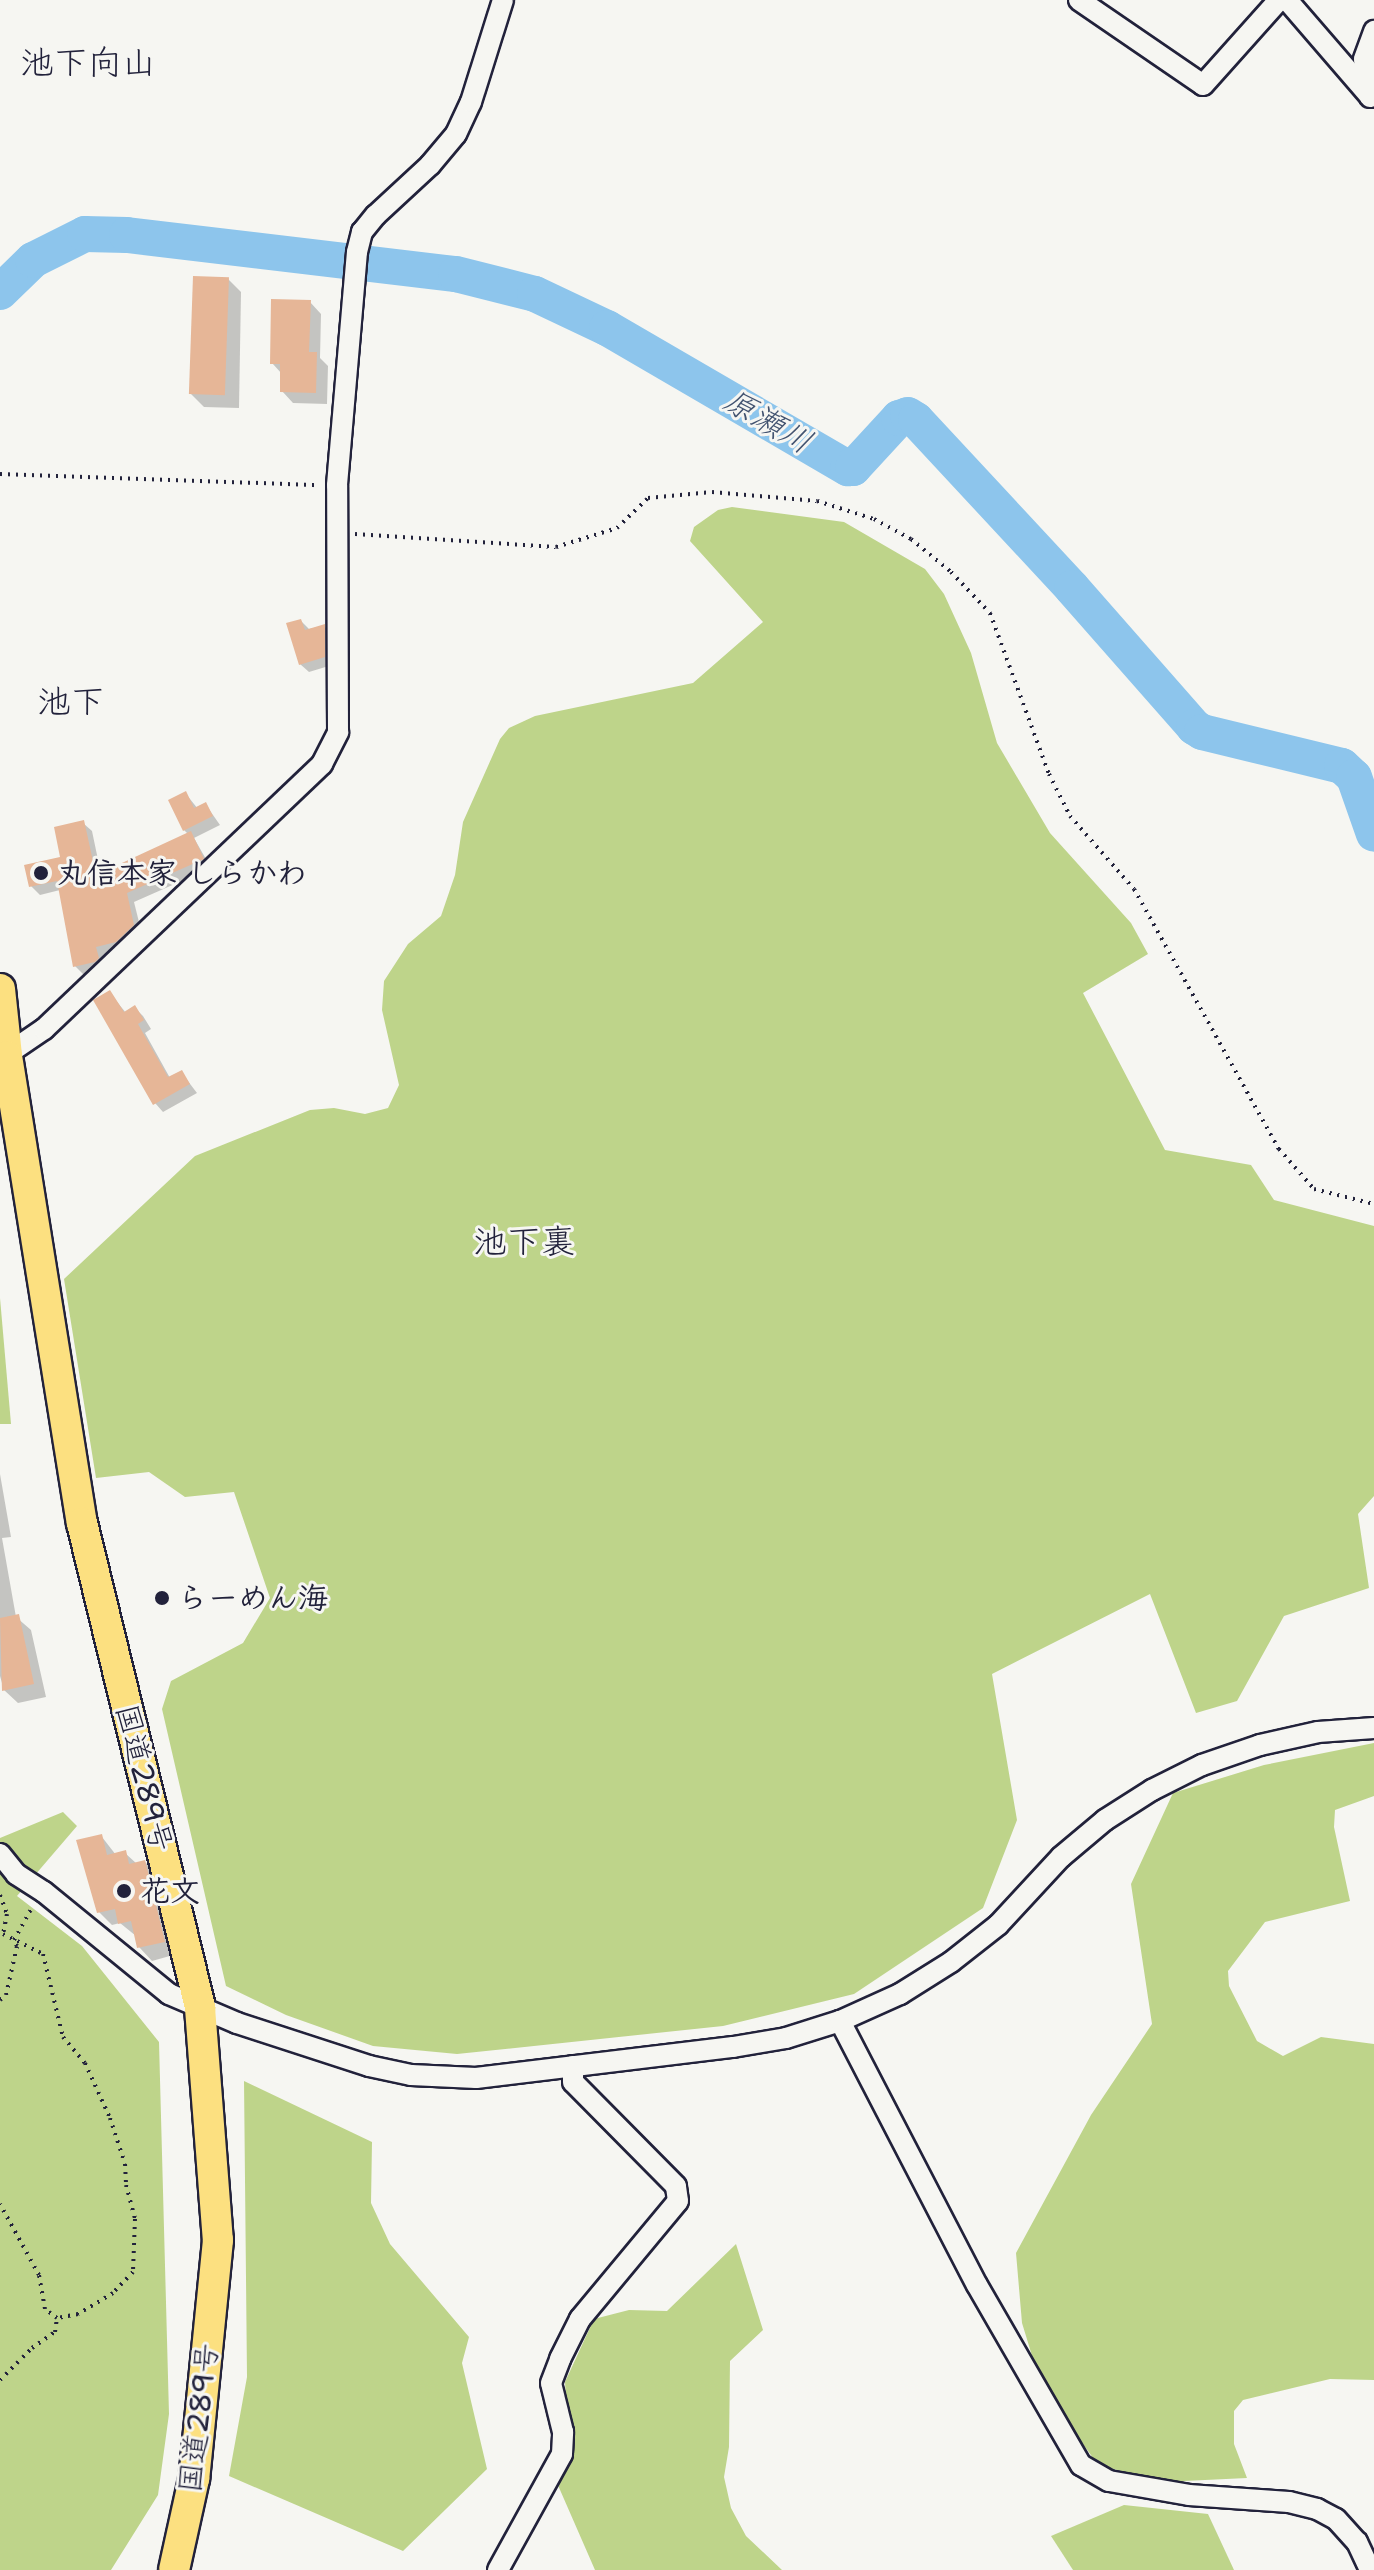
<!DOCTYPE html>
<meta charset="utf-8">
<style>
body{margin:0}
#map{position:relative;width:1374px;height:2570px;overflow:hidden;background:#f6f6f2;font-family:"Shantell Sans","Klee One",sans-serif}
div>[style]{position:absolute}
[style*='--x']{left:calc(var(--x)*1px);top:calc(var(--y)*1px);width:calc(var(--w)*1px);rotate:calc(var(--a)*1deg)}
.green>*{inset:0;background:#bed48a}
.shadow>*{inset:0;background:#0003}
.river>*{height:36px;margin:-18px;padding:0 18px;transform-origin:18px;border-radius:18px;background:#8dc5ec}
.building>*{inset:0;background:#e6b697;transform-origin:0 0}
.path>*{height:4px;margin-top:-2px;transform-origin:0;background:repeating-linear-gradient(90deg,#22223b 0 2px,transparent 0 8px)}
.roads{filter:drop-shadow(2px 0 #22223b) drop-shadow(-2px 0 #22223b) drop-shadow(0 2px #22223b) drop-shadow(0 -2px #22223b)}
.minor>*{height:20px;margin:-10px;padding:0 10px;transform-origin:10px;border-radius:10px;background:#f6f6f2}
.highway>*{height:30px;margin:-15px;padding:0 15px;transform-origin:15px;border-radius:15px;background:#fce080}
.dots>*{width:22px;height:22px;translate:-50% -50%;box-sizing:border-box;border:4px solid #f6f6f2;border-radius:50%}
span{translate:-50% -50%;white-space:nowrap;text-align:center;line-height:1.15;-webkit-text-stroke:6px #f6f6f2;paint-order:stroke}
.poi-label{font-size:30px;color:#22223b;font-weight:700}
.left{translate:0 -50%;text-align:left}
.street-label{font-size:30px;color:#22223b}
.water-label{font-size:32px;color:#425370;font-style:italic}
.quarter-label{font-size:34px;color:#22223b}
</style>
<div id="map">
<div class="green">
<i style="clip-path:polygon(732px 507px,844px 522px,925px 569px,944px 594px,971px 653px,997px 743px,1050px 833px,1131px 923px,1148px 954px,1083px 993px,1165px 1150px,1251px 1165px,1274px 1200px,1374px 1226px,1374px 1496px,1358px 1514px,1369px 1588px,1284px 1616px,1237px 1701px,1196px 1713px,1150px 1594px,992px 1674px,1017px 1820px,983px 1908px,854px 1994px,723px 2026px,457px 2054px,373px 2046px,286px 2015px,226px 1986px,162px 1709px,171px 1681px,243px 1643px,270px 1598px,234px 1492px,185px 1497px,149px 1472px,96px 1478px,64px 1279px,195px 1156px,310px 1110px,334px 1108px,365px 1114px,388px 1108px,399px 1085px,382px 1010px,384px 981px,408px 944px,441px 916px,455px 875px,463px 822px,500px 739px,509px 728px,535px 716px,693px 683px,763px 622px,690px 541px,694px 527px,718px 510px)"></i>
<i style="clip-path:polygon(0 1298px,11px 1424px,0 1424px)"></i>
<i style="clip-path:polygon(1374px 1743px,1374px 1796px,1335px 1810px,1334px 1827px,1350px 1901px,1265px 1922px,1228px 1971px,1229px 1986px,1257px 2041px,1283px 2056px,1321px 2037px,1374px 2044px,1374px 2380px,1330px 2379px,1243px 2400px,1234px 2411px,1234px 2444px,1247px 2478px,1163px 2482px,1098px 2465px,1041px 2385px,1022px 2323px,1016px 2253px,1091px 2115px,1152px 2024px,1131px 1884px,1173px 1793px,1264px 1765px)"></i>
<i style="clip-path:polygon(63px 1812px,77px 1826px,17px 1896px,82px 1946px,159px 2042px,169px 2414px,158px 2495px,111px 2570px,0 2570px,0 1838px)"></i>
<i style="clip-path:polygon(244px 2081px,372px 2142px,371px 2203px,390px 2244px,469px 2337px,462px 2363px,487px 2469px,403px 2551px,229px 2476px,247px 2377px)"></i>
<i style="clip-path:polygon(736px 2244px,763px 2330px,730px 2361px,729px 2447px,724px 2477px,731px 2508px,746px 2536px,782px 2570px,595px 2570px,557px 2483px,569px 2447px,565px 2382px,594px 2319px,629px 2310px,667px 2311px)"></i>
<i style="clip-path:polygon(1124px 2505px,1208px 2514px,1234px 2570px,1073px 2570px,1051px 2536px)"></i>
</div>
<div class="shadow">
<i style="clip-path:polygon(228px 279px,241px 292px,239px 408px,204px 407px,190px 393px)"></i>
<i style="clip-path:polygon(310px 302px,321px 314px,320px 358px,328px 366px,327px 404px,293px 403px,282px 391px,282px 374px,272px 363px)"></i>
<i style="clip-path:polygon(301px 621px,309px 629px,324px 626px,332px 635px,332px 665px,309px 672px,300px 664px)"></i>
<i style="clip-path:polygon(186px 794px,198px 809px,206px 805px,220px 825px,194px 838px,211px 868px,134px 902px,142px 934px,125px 950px,104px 955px,106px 967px,83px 974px,75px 966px,60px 890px,40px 895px,31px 886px,63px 859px,83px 823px,92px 831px,101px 874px,189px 835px,184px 830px)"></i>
<i style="clip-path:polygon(110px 993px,126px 1013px,134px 1007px,143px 1016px,151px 1029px,145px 1033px,170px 1078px,181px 1072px,197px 1093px,163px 1112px,155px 1103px)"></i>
<i style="clip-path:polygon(0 1474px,11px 1537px,2px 1538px,16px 1617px,31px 1630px,46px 1697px,18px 1703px,4px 1690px,0 1676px)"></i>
<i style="clip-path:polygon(102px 1837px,116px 1855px,125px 1853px,137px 1864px,145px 1862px,158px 1875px,177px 1954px,152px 1961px,139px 1947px,136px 1936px,120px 1923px,112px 1925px,99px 1912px)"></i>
</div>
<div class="river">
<i style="--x:0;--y:292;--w:46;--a:-44.1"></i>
<i style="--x:33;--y:260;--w:58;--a:-26.6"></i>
<i style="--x:85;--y:234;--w:42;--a:1.4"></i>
<i style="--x:127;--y:235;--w:331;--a:6.8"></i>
<i style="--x:456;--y:274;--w:81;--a:14.2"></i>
<i style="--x:535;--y:294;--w:80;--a:25.3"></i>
<i style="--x:607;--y:328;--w:279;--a:30.2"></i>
<i style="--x:848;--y:468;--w:5;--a:0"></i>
<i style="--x:853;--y:468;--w:68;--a:-47.4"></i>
<i style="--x:899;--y:418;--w:9;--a:-18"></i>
<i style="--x:908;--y:415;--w:9;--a:32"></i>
<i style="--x:916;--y:420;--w:229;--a:47.1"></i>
<i style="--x:1072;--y:588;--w:185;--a:48.7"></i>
<i style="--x:1194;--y:727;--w:9;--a:32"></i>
<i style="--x:1202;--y:732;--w:144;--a:13.7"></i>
<i style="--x:1342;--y:766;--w:16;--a:43"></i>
<i style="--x:1354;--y:777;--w:60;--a:70.7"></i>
</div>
<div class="building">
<i style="left:193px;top:276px;width:36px;height:118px;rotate:2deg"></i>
<i style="clip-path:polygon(271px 299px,311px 300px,309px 352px,317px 352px,316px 393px,280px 392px,280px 364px,270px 364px)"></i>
<i style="clip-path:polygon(301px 619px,305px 630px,325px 624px,325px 657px,299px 665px,286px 623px)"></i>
<i style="clip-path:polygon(186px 791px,194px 808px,206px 802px,213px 816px,183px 831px,168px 800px)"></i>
<i style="clip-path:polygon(84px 820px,96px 875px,191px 831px,204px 859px,127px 893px,134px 925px,116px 942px,96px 947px,99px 958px,95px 962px,73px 967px,57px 881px,29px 887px,24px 865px,60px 857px,54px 827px)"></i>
<i style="clip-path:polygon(110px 990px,124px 1012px,135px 1005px,144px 1020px,138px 1024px,168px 1077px,182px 1070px,190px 1084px,153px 1105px,93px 1000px)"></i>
<i style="clip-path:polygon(19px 1614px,34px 1684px,2px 1691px,0 1618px)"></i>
<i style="clip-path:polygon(102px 1834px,107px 1855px,126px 1850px,129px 1864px,145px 1860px,165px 1942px,137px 1948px,131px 1921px,118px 1924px,115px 1909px,97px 1913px,76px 1840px)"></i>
</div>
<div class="path">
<i style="--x:0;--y:474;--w:319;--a:2"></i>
<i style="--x:355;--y:534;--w:201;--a:3.7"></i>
<i style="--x:556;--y:547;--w:64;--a:-17.3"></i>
<i style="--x:617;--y:528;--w:43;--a:-44.1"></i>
<i style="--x:648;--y:498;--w:64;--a:-5.4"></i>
<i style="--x:712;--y:492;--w:105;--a:4.9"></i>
<i style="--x:817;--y:501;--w:60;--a:17.5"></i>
<i style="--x:874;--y:519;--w:42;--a:28.4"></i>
<i style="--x:911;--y:539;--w:52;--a:39.5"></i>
<i style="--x:951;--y:572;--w:57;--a:46.4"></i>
<i style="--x:990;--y:613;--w:171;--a:69.9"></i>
<i style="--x:1049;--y:774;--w:47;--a:63.4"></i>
<i style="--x:1070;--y:816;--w:97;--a:48.8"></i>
<i style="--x:1134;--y:889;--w:298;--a:60.9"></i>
<i style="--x:1279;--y:1149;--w:53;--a:48.8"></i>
<i style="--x:1314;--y:1189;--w:62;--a:14"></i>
<i style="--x:0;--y:1895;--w:20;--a:70"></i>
<i style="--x:7;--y:1914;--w:20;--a:101"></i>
<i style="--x:3;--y:1934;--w:45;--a:26.6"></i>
<i style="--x:43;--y:1954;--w:85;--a:76.5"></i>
<i style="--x:63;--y:2037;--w:34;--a:50"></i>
<i style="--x:85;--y:2063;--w:60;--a:65.6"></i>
<i style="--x:110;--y:2118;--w:48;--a:71.9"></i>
<i style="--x:125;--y:2164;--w:21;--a:87"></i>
<i style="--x:126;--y:2185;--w:35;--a:75"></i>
<i style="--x:135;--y:2219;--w:53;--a:92.2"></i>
<i style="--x:133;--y:2272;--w:29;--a:134"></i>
<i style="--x:113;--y:2293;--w:41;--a:149"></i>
<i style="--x:78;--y:2314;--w:21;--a:169"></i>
<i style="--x:57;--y:2318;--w:15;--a:-143"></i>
<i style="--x:45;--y:2309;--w:35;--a:-100"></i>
<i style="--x:39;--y:2275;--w:81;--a:-118.8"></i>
<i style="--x:0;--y:2000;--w:8;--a:-40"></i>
<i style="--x:6;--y:1995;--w:50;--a:-77.3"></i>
<i style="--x:17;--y:1946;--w:7;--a:-117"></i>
<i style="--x:14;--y:1940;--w:37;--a:-61"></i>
<i style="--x:0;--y:2380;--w:45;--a:-45"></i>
<i style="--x:32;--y:2348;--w:28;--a:-35"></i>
<i style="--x:55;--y:2332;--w:14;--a:-82"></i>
</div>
<div class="roads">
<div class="minor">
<i style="--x:1079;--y:0;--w:150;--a:34.4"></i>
<i style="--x:1203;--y:85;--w:114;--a:-48.2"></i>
<i style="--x:1287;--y:0;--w:127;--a:49.2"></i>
<i style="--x:1370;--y:97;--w:38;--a:-99"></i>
<i style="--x:1364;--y:59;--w:30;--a:-70"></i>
<i style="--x:0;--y:1059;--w:53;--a:-34.3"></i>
<i style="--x:44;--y:1029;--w:384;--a:-43.6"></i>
<i style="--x:322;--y:764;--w:36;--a:-63"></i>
<i style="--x:338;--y:732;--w:247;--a:-90.2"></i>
<i style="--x:337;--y:485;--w:234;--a:-85.1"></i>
<i style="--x:357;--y:252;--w:21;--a:-76"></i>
<i style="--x:362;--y:232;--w:22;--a:-51"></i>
<i style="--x:376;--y:215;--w:74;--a:-42.8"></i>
<i style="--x:430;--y:165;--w:40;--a:-50"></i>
<i style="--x:456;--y:134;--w:35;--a:-65"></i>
<i style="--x:471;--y:102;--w:107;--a:-72.6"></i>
<i style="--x:0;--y:1854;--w:26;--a:51"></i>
<i style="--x:16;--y:1874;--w:33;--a:33"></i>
<i style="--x:44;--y:1892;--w:161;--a:39.2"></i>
<i style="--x:169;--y:1994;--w:74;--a:23.1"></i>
<i style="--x:237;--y:2023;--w:139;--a:18"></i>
<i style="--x:369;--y:2066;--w:43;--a:12.1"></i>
<i style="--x:411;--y:2075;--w:65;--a:2.6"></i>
<i style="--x:476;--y:2078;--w:259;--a:-6.9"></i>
<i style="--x:733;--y:2047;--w:54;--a:-9.6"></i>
<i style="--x:786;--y:2038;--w:57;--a:-17.5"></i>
<i style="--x:840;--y:2021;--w:66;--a:-24.2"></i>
<i style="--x:900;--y:1994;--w:60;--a:-32.1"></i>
<i style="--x:951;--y:1962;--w:60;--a:-38.2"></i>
<i style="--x:998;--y:1925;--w:93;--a:-47.2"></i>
<i style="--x:1061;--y:1857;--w:57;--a:-40.1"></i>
<i style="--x:1105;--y:1820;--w:56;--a:-32.6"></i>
<i style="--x:1152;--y:1790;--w:56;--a:-26.6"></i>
<i style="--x:1202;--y:1765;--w:61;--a:-19"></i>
<i style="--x:1260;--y:1745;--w:59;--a:-12.6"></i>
<i style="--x:1318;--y:1732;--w:56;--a:-4.1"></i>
<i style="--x:840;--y:2021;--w:297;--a:62.6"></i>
<i style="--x:977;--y:2285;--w:208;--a:60"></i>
<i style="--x:1081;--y:2465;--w:32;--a:30"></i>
<i style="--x:1109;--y:2481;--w:81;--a:9.9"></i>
<i style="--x:1189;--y:2495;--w:100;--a:4"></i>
<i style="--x:1289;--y:2502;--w:29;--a:14"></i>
<i style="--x:1317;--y:2509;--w:21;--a:28"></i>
<i style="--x:1336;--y:2519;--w:31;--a:48"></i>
<i style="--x:1357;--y:2542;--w:31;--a:65"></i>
<i style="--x:498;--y:2570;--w:132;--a:-61.1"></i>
<i style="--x:562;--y:2454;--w:22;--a:-87"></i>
<i style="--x:563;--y:2432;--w:50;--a:-103.8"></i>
<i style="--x:551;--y:2383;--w:26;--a:-69"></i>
<i style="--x:560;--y:2359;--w:45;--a:-63.4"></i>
<i style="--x:580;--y:2319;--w:153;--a:-50.3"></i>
<i style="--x:678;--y:2201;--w:15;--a:-98"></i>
<i style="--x:676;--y:2186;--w:146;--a:-134.7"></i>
<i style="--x:573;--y:2082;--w:16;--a:-90"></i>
</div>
<div class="highway">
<i style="--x:0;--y:989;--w:67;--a:84"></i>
<i style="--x:7;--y:1056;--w:473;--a:80.9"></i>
<i style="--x:82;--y:1523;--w:499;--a:76.3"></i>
<i style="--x:200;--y:2008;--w:233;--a:85.6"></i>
<i style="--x:218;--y:2240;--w:240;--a:95.7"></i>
<i style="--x:194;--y:2479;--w:93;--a:102.4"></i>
</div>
</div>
<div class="dots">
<i style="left:41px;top:873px;background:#22223b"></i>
<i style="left:162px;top:1598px;background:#22223b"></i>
<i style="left:124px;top:1891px;background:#22223b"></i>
</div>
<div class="poi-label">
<span class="left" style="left:57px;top:873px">丸信本家 しらかわ</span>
<span class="left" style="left:178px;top:1598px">らーめん海</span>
<span class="left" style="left:140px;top:1891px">花文</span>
</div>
<div class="street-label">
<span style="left:144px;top:1778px;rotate:76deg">国道289号</span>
<span style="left:199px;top:2418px;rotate:-83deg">国道289号</span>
</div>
<div class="water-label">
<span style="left:768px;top:421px;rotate:30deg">原瀬川</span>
</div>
<div class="quarter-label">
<span style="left:88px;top:63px">池下向山</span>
<span style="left:71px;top:702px">池下</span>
<span style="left:524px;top:1242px">池下裏</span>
</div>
</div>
